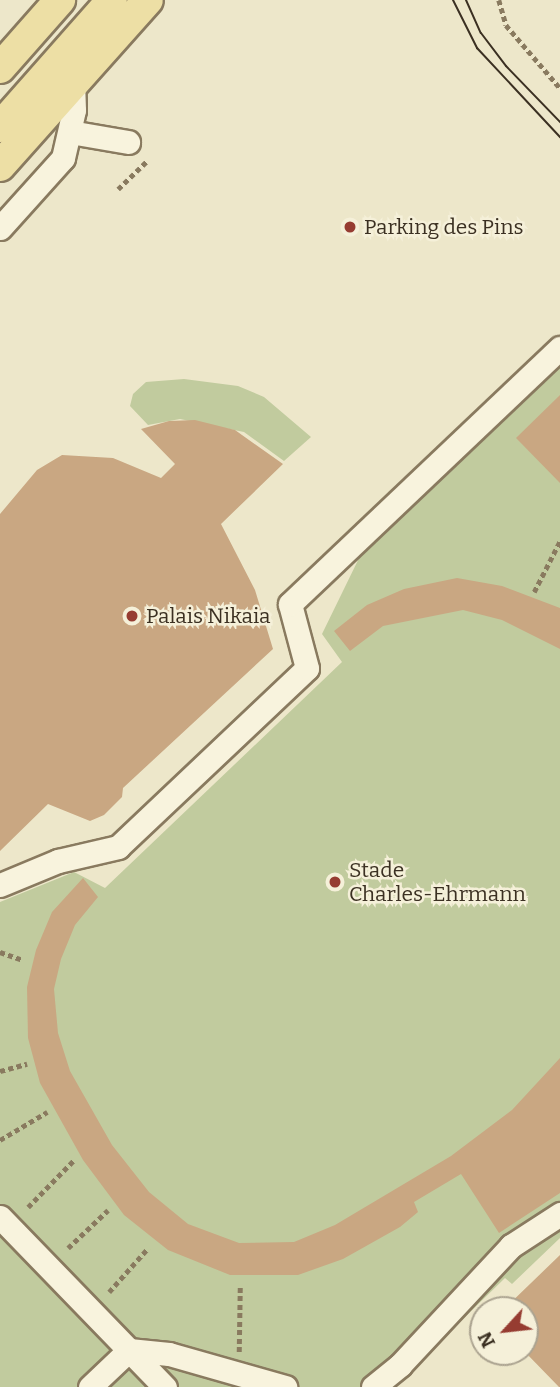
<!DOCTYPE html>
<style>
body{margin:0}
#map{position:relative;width:560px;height:1387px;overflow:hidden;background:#ede7ca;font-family:Bitter,serif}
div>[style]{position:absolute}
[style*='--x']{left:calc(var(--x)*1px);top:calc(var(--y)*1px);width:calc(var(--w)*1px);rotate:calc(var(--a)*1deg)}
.green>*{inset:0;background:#c1cb9e}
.building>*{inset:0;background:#c9a782}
.path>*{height:4.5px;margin-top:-2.25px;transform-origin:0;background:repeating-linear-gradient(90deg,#897a5f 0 5px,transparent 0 8.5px)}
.roads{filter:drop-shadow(2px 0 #897a5f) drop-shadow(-2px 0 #897a5f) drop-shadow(0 2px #897a5f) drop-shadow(0 -2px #897a5f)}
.minor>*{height:23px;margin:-11.5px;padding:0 11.5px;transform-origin:11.5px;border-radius:11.5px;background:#f8f3dd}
.major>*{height:30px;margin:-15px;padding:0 15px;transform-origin:15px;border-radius:15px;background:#eddfa5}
.tram>*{height:2px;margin:-1px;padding:0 1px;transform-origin:1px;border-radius:1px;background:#3b3022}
.dots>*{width:19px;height:19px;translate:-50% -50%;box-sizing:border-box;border:4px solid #f5f0d9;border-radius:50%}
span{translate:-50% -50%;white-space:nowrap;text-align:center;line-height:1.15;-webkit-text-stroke:5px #f5f0d9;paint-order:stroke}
.poi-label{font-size:21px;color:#3b3022}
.left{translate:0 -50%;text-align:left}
.north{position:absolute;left:469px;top:1296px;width:70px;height:70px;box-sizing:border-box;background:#f5f0d9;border:2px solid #aba390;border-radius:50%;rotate:243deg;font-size:19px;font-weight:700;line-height:28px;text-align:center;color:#3b3022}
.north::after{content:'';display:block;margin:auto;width:24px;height:32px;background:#963c31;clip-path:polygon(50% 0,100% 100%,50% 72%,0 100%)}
</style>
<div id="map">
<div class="green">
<i style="clip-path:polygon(560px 367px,560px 1238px,512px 1284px,505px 1278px,393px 1387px,0 1387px,0 902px,74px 872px,105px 888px,342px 662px,322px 634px,362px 552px)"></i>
<i style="clip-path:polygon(184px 379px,238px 386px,264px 397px,311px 437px,284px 461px,244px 432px,180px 419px,148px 425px,130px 406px,133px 394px,146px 382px)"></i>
</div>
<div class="building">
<i style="clip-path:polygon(560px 395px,560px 483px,516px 438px)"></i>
<i style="clip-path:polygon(195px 420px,235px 430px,283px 464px,221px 524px,255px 590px,273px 649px,123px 788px,122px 797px,104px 815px,90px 821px,48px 804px,0 851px,0 514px,37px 470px,62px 455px,113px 458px,161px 478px,175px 464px,141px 429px,169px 421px)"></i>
<i style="clip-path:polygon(457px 578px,502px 586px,560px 608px,560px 649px,502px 620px,463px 610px,383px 626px,350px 651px,334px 631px,367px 605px,404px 589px)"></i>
<i style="clip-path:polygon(83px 878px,98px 897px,75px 925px,61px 959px,54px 989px,58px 1033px,70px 1071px,112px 1145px,149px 1192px,188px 1224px,239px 1243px,294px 1242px,335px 1225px,451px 1156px,512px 1110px,560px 1058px,560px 1193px,499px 1233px,461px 1174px,414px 1202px,418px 1212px,400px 1227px,343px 1259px,298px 1275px,230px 1275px,168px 1250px,124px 1215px,83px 1160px,40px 1083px,28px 1038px,27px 987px,36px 950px,52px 912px)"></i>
<i style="clip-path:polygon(560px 1255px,560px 1387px,559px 1387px,525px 1352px,525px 1310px,503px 1310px)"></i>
</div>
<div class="path">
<i style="--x:499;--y:0;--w:26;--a:74"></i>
<i style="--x:506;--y:25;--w:83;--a:49.4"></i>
<i style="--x:118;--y:189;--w:40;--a:-44"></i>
<i style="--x:534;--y:592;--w:57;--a:-63"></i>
<i style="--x:0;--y:952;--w:24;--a:19"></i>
<i style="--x:0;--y:1071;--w:28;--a:-15"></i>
<i style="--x:0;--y:1140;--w:55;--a:-30.8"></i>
<i style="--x:28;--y:1207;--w:66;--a:-45.6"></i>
<i style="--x:68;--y:1248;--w:55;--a:-43.5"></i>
<i style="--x:109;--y:1292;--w:59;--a:-48.4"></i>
<i style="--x:239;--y:1352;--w:65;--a:-89.1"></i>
</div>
<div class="roads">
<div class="minor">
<i style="--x:70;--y:132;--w:59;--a:9.8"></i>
<i style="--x:0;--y:228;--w:94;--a:-48"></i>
<i style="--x:63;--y:158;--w:49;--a:-77.1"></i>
<i style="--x:74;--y:110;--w:27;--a:-92"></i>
<i style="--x:0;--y:885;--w:63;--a:-22.5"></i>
<i style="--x:58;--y:861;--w:62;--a:-13.1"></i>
<i style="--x:118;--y:847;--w:260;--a:-43.4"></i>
<i style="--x:307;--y:668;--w:66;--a:-104.9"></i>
<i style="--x:290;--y:604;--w:372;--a:-43.5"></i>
<i style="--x:0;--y:1217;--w:237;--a:45.9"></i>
<i style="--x:90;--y:1387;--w:54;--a:-43.5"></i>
<i style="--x:129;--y:1350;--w:40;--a:5.7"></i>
<i style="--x:169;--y:1354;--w:121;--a:15.9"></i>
<i style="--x:373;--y:1387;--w:35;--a:-39"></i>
<i style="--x:400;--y:1365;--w:163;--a:-47"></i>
<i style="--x:511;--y:1246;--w:59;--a:-33.1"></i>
</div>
<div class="major">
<i style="--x:0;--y:68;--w:91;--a:-48.6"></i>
<i style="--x:0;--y:127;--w:169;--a:-48.6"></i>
<i style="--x:0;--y:166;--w:222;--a:-48.3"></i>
</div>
</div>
<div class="tram">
<i style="--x:453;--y:0;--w:54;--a:63.4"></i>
<i style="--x:477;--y:48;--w:122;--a:47"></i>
<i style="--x:466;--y:0;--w:36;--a:66"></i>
<i style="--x:481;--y:33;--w:41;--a:52.9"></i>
<i style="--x:506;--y:66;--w:78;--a:46"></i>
</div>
<div class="dots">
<i style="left:350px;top:227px;background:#963c31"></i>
<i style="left:132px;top:616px;background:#963c31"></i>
<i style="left:335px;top:882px;background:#963c31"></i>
</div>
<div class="poi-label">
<span class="left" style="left:364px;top:227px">Parking des Pins</span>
<span class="left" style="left:146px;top:616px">Palais Nikaia</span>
<span class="left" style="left:349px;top:882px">Stade<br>Charles-Ehrmann</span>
</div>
<div class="north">N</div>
</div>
